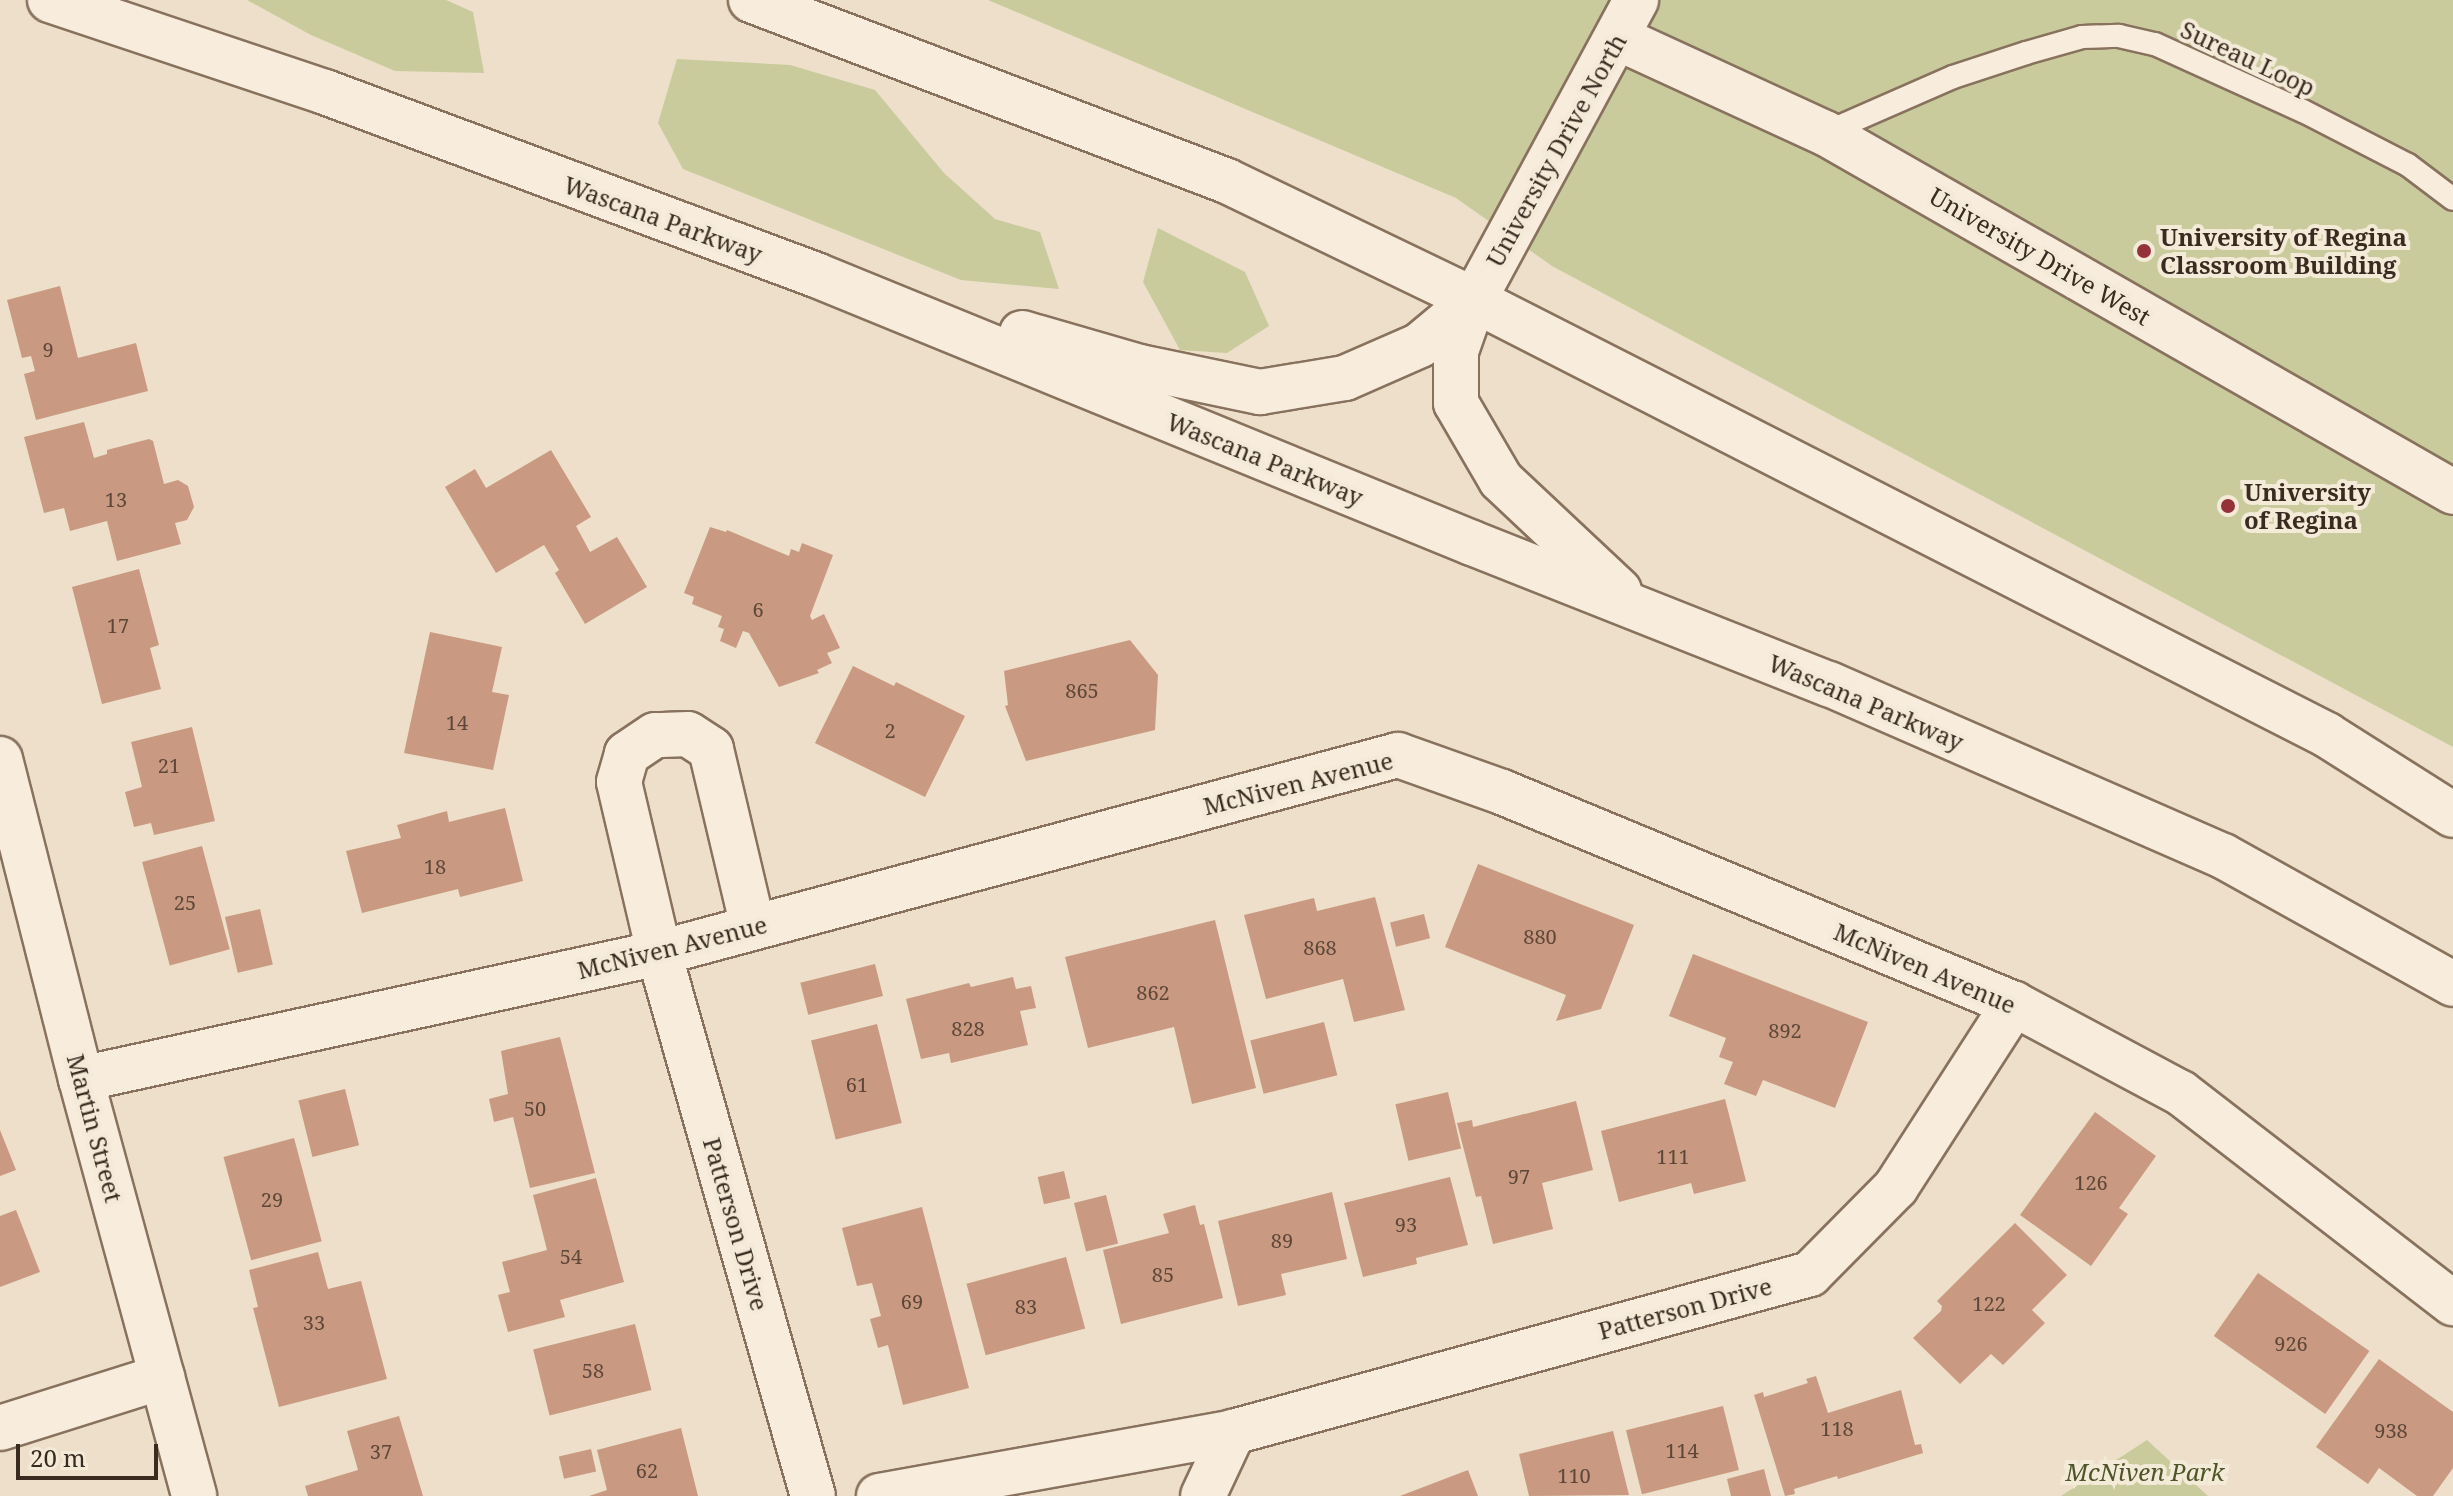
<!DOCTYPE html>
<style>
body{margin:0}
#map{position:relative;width:2453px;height:1496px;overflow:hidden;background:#eddfc9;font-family:"Noto Serif",serif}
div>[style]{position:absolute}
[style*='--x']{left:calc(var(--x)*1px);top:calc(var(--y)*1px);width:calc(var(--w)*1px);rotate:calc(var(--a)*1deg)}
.green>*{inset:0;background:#c9cb9d}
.building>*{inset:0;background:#c99a81;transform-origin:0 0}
.roads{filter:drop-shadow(2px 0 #88725e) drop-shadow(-2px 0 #88725e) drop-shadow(0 2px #88725e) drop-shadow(0 -2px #88725e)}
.lane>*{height:22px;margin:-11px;padding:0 11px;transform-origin:11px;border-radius:11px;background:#f8eddc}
.street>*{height:44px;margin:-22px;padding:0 22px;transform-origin:22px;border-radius:22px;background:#f8eddc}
.secondary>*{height:44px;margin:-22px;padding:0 22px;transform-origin:22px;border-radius:22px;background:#f8eddc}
.dots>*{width:22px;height:22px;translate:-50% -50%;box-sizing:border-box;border:4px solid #f4ead8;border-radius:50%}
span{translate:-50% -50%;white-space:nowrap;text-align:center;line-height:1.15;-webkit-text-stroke:8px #f4ead8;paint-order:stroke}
.number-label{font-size:20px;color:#5e4739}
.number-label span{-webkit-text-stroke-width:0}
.street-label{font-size:24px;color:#3a2b21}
.poi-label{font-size:24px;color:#3a2b21;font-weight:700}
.left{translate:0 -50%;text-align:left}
.park-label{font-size:24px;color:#4d5529;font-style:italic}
.scale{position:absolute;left:16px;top:1444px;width:142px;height:36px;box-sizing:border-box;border:4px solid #3a2b21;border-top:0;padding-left:10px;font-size:24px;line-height:28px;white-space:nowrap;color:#3a2b21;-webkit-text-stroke:6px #f4ead8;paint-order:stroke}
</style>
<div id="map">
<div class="green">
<i style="clip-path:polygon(247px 0,446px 0,473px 12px,484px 73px,395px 71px,311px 35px)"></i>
<i style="clip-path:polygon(988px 0,2453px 0,2453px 747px,1552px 266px,1456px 198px)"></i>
<i style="clip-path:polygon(677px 59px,790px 65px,875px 90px,944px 173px,995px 219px,1040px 232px,1059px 289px,961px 280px,683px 169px,658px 123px)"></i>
<i style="clip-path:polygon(1158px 228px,1245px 272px,1269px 326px,1227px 353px,1180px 350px,1143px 282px)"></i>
<i style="clip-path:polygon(2147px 1440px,2208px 1496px,2061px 1496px)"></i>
</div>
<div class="building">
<i style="clip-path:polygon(60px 286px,78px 358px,136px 343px,148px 391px,36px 420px,24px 374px,35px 371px,31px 356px,22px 358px,7px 300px)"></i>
<i style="clip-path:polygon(84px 422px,94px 458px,107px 454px,107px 450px,149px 439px,153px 441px,164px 484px,178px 480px,188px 486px,194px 507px,187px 520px,175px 523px,181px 544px,117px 561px,107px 521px,70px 531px,64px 508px,44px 513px,24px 437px)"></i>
<i style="clip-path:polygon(551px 450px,591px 517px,576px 526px,590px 552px,617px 537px,647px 587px,585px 624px,555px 573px,559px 570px,544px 545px,496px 573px,445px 487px,475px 469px,486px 488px)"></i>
<i style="clip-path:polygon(710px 527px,726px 532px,727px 530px,789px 556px,791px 549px,799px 552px,802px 543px,833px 555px,810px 616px,812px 620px,824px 614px,840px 648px,827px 653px,832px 663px,817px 670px,819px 673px,779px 687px,749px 633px,743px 631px,736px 648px,720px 641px,724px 629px,718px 627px,722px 616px,692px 604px,694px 597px,684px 593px)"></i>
<i style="clip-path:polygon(139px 569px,159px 645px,150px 648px,161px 689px,102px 704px,72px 587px)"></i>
<i style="clip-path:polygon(430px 632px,502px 647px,492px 692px,509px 695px,493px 770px,404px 753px)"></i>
<i style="clip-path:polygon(1130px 640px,1158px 675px,1155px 730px,1026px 761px,1005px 706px,1008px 705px,1004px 671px)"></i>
<i style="clip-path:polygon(853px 666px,894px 686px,896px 682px,965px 716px,925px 797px,815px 743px)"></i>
<i style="clip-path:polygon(192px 727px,215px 821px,154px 835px,151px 823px,134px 827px,125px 792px,142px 787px,131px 742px)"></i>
<i style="clip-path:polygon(505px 808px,523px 881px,460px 897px,458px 889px,362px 913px,346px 851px,401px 838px,397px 825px,447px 811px,449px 822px)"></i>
<i style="left:202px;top:846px;width:107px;height:62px;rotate:75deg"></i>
<i style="clip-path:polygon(1478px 864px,1634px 925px,1601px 1009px,1556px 1021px,1566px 995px,1445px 947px)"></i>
<i style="clip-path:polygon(1375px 897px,1405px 1010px,1354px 1022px,1343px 979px,1266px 999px,1244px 915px,1314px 898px,1317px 911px)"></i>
<i style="left:260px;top:909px;width:57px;height:36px;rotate:77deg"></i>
<i style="left:1424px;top:914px;width:25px;height:35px;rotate:76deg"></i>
<i style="clip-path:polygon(1215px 920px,1256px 1088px,1192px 1104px,1174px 1027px,1088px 1048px,1065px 957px)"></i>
<i style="clip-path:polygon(1693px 954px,1868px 1022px,1835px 1108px,1763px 1080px,1756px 1096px,1724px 1084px,1733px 1062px,1719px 1057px,1726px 1038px,1669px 1016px)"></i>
<i style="left:875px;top:964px;width:33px;height:77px;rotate:76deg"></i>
<i style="clip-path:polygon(1013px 977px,1016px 989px,1031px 986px,1036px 1008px,1020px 1011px,1028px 1045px,951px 1063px,949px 1053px,921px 1059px,906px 999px,969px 983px,971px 987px)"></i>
<i style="left:1324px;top:1022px;width:55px;height:76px;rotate:76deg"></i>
<i style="left:877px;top:1024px;width:102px;height:68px;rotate:76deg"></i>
<i style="clip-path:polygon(560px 1037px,595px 1173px,530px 1188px,513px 1117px,494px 1122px,489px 1099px,508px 1094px,501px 1051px)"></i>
<i style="left:345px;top:1089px;width:58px;height:48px;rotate:76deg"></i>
<i style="left:1448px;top:1092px;width:58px;height:54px;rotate:77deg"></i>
<i style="clip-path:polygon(1725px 1099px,1746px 1181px,1694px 1194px,1691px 1183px,1619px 1202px,1601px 1131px)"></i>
<i style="clip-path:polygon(1576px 1101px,1593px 1170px,1542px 1183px,1553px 1229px,1493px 1244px,1481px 1196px,1476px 1197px,1457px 1123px,1472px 1120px,1473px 1127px)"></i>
<i style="clip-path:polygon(2095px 1112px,2156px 1156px,2119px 1208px,2128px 1214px,2091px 1266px,2020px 1215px)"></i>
<i style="clip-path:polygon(0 1130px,16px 1170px,0 1176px)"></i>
<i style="left:294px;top:1138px;width:107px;height:73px;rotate:75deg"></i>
<i style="left:1064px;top:1171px;width:28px;height:27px;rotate:77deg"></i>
<i style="clip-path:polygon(1450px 1177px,1468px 1245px,1416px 1258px,1417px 1264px,1363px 1277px,1344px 1203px)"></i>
<i style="clip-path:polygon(596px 1178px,624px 1282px,560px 1300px,565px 1317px,508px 1332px,498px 1295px,510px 1292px,502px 1262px,547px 1250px,533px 1195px)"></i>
<i style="clip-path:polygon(1332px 1192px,1347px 1259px,1281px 1274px,1286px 1295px,1238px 1306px,1218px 1221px)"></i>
<i style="left:1106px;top:1195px;width:50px;height:33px;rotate:76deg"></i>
<i style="clip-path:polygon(1195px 1205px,1200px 1225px,1204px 1224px,1223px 1298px,1121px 1324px,1103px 1250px,1169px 1233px,1163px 1214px)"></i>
<i style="clip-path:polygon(922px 1207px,969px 1388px,903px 1405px,888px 1345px,878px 1348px,870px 1319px,881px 1316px,872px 1283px,857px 1286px,842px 1228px)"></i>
<i style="clip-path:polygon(16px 1210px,40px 1272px,0 1287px,0 1216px)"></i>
<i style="clip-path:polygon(2015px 1223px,2067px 1275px,2032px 1310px,2045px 1323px,2003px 1365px,1991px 1354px,1960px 1384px,1913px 1338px,1941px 1311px,1942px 1306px,1937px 1301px)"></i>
<i style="clip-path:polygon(318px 1252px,328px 1289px,361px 1281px,387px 1379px,279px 1407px,253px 1308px,258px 1307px,249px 1270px)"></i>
<i style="left:1066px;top:1257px;width:74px;height:103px;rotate:75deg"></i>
<i style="left:2258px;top:1273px;width:136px;height:77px;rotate:35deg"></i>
<i style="left:635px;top:1324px;width:68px;height:105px;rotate:76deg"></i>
<i style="clip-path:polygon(2379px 1359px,2453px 1412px,2453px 1468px,2433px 1496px,2417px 1496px,2379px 1468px,2368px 1484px,2316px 1447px)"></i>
<i style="clip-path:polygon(1816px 1376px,1828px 1413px,1901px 1390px,1915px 1445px,1921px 1444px,1923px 1453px,1838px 1479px,1837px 1476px,1794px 1489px,1795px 1494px,1785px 1496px,1754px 1395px,1763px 1392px,1764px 1397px,1808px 1383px,1806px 1379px)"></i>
<i style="left:1723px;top:1406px;width:66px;height:100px;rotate:76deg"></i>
<i style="clip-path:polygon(399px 1416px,423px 1496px,308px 1496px,305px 1486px,358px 1470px,347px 1431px)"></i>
<i style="clip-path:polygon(681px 1428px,698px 1496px,589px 1496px,607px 1490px,597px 1450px)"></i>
<i style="clip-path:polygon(1613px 1431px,1629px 1495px,1529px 1496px,1519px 1454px)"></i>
<i style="left:591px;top:1449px;width:23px;height:33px;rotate:77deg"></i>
<i style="clip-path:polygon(1764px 1469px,1771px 1496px,1731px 1496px,1727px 1479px)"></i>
<i style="clip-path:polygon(1468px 1470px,1478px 1496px,1400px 1496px)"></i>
</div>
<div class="roads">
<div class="lane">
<i style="--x:1825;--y:133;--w:140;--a:-23.6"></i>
<i style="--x:1953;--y:77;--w:77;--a:-18.2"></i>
<i style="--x:2026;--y:53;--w:58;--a:-15.9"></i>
<i style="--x:2082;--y:37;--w:37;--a:-2"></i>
<i style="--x:2119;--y:36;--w:37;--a:13"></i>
<i style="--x:2155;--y:44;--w:162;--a:24.4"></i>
<i style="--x:2303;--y:111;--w:118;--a:27.2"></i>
<i style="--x:2408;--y:165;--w:56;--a:37.1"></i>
</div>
<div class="street">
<i style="--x:1618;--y:38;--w:228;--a:24.7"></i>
<i style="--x:1825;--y:133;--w:723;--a:29.75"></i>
<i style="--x:1474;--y:300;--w:341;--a:-61.6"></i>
<i style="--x:0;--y:759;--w:330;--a:75.8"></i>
<i style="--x:81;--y:1079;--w:432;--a:74.8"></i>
<i style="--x:753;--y:927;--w:183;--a:-103.3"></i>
<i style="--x:711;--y:749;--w:27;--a:-147"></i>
<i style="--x:688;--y:734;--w:33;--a:178"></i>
<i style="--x:655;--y:735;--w:34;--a:146"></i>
<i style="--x:627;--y:754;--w:29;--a:106"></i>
<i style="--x:619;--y:782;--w:176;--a:76.8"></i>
<i style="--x:659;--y:953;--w:564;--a:74.17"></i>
<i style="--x:81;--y:1079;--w:592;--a:-12.3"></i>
<i style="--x:659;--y:953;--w:765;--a:-15"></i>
<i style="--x:1398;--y:755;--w:110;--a:19.6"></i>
<i style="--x:1502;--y:792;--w:554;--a:22.49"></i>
<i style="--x:2014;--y:1004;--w:189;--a:28.1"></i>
<i style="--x:2181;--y:1093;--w:344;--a:37.7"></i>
<i style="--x:0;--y:1428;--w:170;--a:-17.5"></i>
<i style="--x:879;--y:1496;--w:360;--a:-10.2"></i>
<i style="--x:1233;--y:1432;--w:598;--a:-15.31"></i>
<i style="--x:1810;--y:1274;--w:122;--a:-45.3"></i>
<i style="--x:1896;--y:1187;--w:218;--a:-57.2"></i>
<i style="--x:1203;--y:1496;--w:71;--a:-64.9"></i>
</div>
<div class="secondary">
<i style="--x:50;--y:0;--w:290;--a:18.5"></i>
<i style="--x:325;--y:92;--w:524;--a:20.44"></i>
<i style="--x:816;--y:275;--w:709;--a:22.22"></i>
<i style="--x:1472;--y:543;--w:384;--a:21.6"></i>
<i style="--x:1829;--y:684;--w:430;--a:23.6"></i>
<i style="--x:2223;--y:856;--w:263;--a:29.1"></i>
<i style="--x:751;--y:0;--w:509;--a:20.82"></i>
<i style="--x:1227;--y:181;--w:274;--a:25.7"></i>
<i style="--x:1474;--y:300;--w:958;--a:27.02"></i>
<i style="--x:2327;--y:735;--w:149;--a:32.4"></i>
<i style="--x:1474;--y:300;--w:54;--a:109.4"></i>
<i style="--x:1456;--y:351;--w:52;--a:90"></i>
<i style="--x:1456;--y:403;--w:89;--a:59.7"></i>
<i style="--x:1501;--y:480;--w:162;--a:43.2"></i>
<i style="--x:1022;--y:333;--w:123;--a:16.1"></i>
<i style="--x:1140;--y:367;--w:123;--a:11.8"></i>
<i style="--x:1260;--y:392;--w:86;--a:-9.4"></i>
<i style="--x:1345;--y:378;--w:82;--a:-23.7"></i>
<i style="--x:1420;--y:345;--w:70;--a:-39.8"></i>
</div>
</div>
<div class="dots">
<i style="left:2144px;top:251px;background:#943139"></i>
<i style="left:2228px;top:506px;background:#943139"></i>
</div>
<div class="number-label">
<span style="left:48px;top:349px">9</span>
<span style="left:116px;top:499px">13</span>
<span style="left:758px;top:609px">6</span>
<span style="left:118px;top:625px">17</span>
<span style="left:1082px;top:690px">865</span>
<span style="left:457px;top:722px">14</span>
<span style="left:890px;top:730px">2</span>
<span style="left:169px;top:765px">21</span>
<span style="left:435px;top:866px">18</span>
<span style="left:185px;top:902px">25</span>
<span style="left:1540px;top:936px">880</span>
<span style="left:1320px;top:947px">868</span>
<span style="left:1153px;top:992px">862</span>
<span style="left:968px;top:1028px">828</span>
<span style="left:1785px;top:1030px">892</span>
<span style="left:857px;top:1084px">61</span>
<span style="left:535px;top:1108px">50</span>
<span style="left:1673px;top:1156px">111</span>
<span style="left:1519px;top:1176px">97</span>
<span style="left:2091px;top:1182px">126</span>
<span style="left:272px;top:1199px">29</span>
<span style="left:1406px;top:1224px">93</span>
<span style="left:1282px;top:1240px">89</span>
<span style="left:571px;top:1256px">54</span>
<span style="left:1163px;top:1274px">85</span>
<span style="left:912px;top:1301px">69</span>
<span style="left:1989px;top:1303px">122</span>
<span style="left:1026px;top:1306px">83</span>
<span style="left:314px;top:1322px">33</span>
<span style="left:2291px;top:1343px">926</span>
<span style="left:593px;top:1370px">58</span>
<span style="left:1837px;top:1428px">118</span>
<span style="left:2391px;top:1430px">938</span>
<span style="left:1682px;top:1450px">114</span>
<span style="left:381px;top:1451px">37</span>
<span style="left:647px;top:1470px">62</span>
<span style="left:1574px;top:1475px">110</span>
</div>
<div class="street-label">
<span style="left:2248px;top:58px;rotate:25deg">Sureau Loop</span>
<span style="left:1556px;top:150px;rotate:-61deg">University Drive North</span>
<span style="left:663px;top:219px;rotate:20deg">Wascana Parkway</span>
<span style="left:2040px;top:256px;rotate:30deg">University Drive West</span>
<span style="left:1265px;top:459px;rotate:22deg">Wascana Parkway</span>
<span style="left:1866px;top:702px;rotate:23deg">Wascana Parkway</span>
<span style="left:1298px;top:783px;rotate:-14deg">McNiven Avenue</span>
<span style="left:672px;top:947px;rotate:-14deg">McNiven Avenue</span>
<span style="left:1925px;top:968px;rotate:23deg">McNiven Avenue</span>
<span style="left:95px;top:1128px;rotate:75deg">Martin Street</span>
<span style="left:736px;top:1224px;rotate:74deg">Patterson Drive</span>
<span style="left:1685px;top:1308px;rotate:-15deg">Patterson Drive</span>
</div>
<div class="poi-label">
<span class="left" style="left:2160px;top:251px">University of Regina<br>Classroom Building</span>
<span class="left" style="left:2244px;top:506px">University<br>of Regina</span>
</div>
<div class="park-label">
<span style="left:2145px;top:1472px">McNiven Park</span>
</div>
<div class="scale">20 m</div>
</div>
